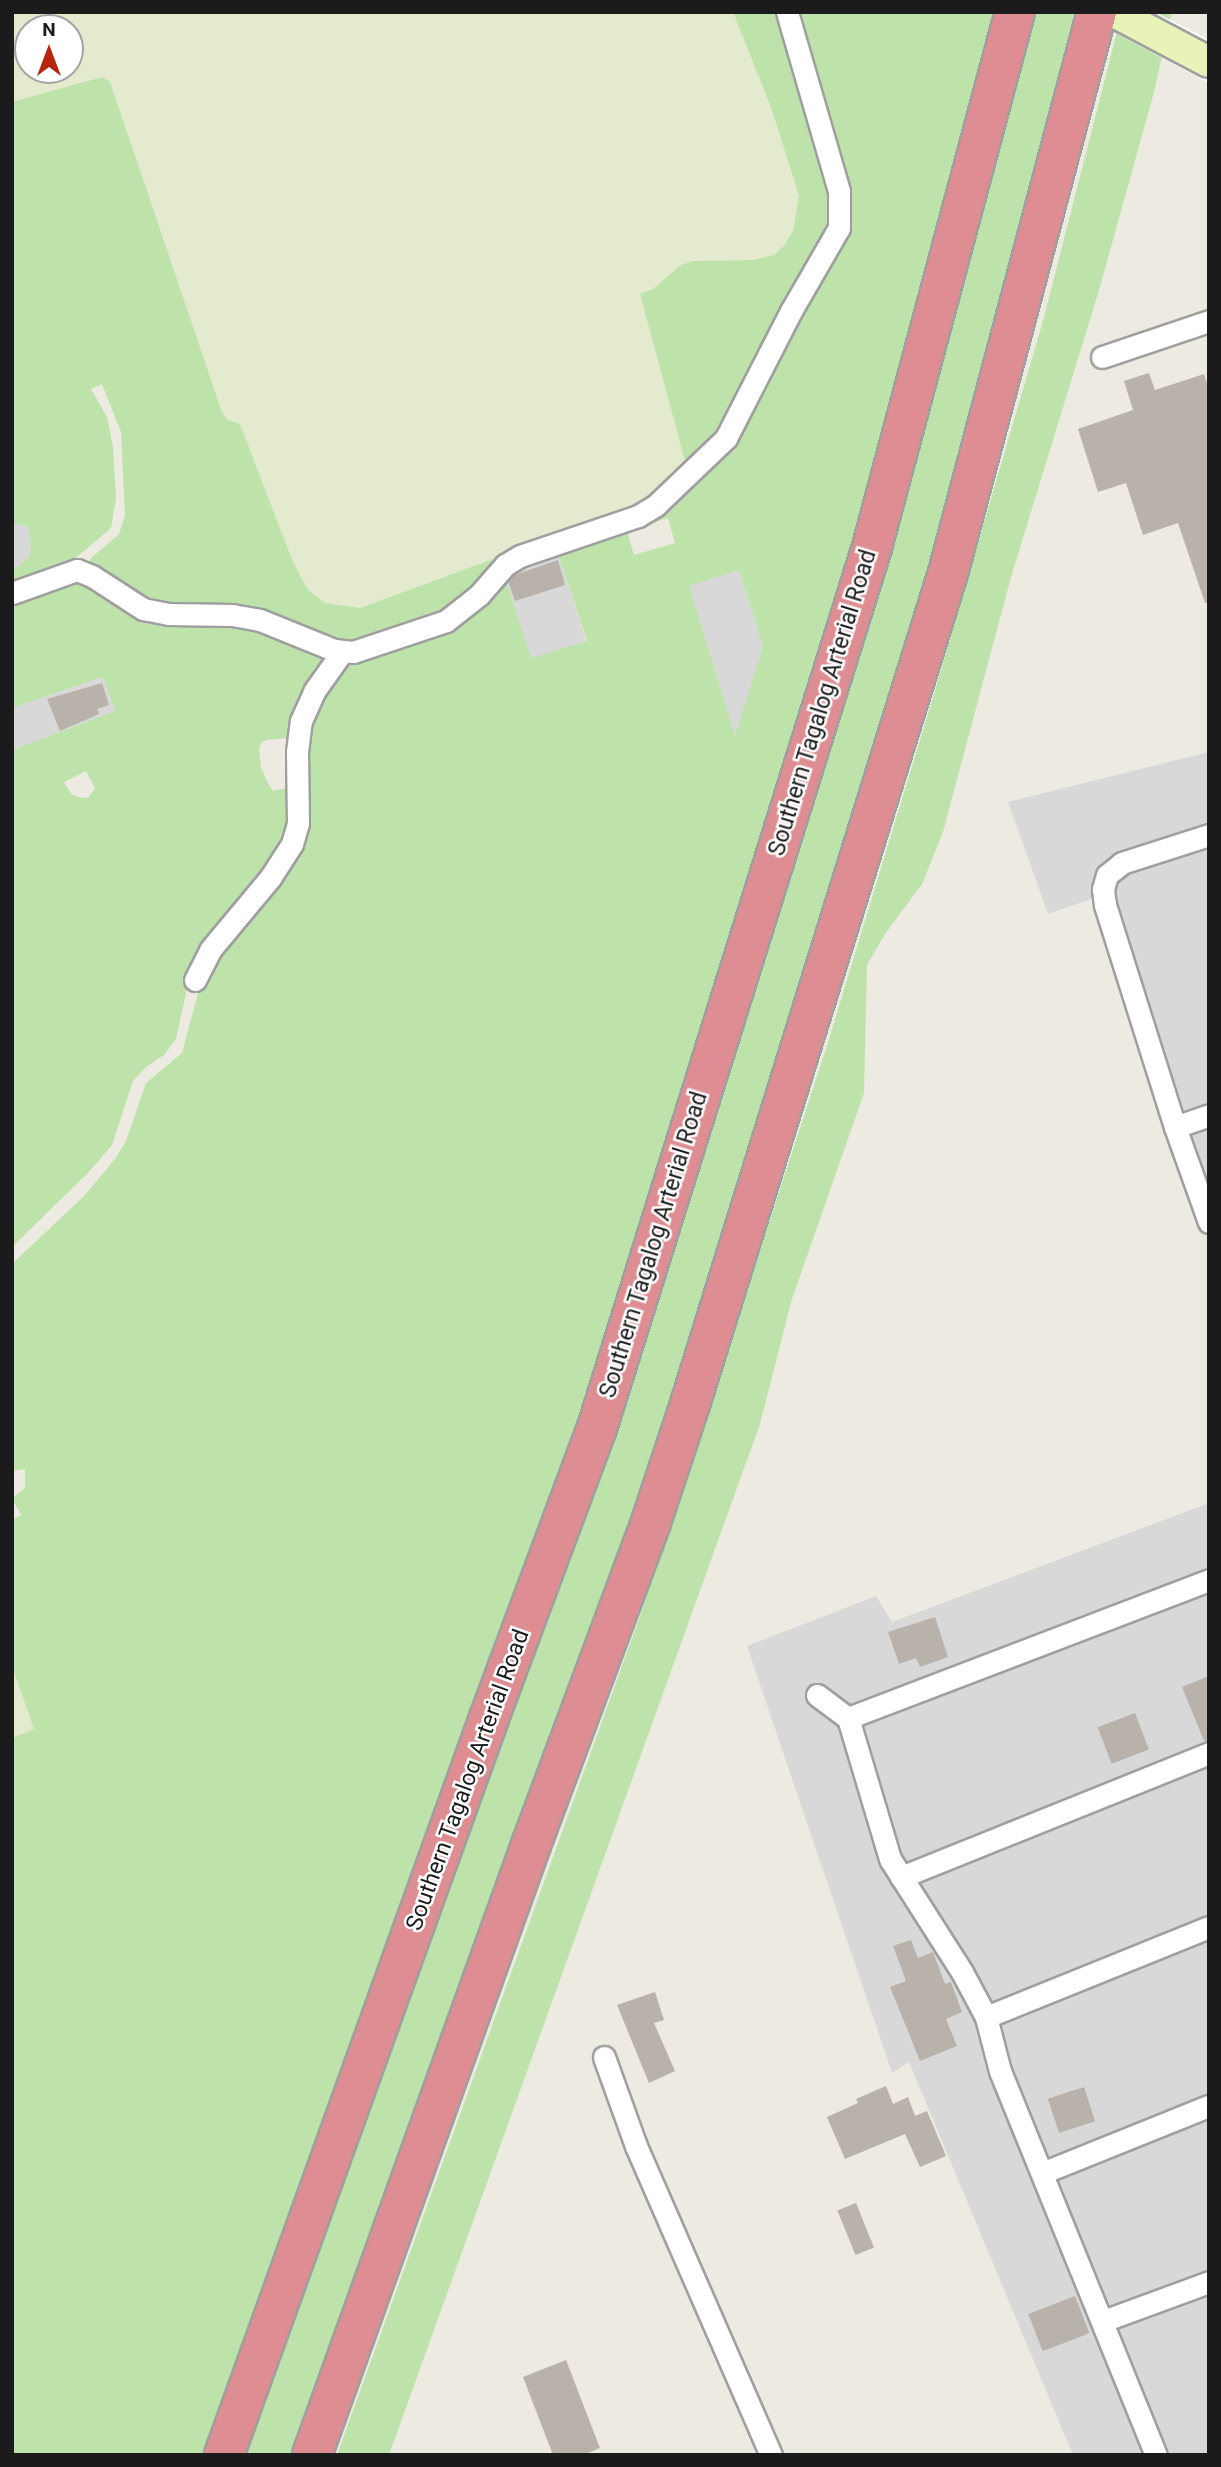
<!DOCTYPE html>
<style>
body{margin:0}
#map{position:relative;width:1221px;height:2467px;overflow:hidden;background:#eceae1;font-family:Roboto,sans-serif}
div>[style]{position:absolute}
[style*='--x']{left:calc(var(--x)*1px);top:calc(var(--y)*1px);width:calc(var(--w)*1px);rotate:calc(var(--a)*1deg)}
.residential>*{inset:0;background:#d9d8d8;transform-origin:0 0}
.farmland>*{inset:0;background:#e4eacd}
.grass>*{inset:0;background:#bee3aa}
.pier>*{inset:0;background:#fff}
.building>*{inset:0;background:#b8b2ab;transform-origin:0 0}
.roads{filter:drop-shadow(2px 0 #9f9f9f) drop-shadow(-2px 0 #9f9f9f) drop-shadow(0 2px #9f9f9f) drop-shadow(0 -2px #9f9f9f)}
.street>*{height:21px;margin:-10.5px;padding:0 10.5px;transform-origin:10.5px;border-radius:10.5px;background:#fff}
.secondary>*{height:30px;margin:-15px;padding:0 15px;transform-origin:15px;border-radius:15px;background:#e8f4b7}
.highway>*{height:38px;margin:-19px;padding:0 19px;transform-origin:19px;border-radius:19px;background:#de8d92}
span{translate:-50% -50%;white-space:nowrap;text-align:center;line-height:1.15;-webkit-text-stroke:5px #fff;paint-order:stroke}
.street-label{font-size:23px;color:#1b1b1b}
.frame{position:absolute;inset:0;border:14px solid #1b1b1b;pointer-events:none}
.north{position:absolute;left:14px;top:14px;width:70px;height:70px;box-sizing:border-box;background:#fff;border:2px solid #a4a4a4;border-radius:50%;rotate:0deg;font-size:19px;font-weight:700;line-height:28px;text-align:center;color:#1b1b1b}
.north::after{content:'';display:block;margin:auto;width:24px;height:32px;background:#b7250f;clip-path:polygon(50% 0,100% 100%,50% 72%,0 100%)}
</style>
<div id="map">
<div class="residential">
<i style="clip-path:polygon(12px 523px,28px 527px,31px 549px,28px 558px,12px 571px)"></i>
<i style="left:559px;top:557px;width:89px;height:58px;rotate:72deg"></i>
<i style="clip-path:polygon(739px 569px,763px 646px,735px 737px,688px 585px)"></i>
<i style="clip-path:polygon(103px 677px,115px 711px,12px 750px,12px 708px)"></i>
<i style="clip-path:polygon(1209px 752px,1209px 1240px,1091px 899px,1048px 914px,1008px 802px)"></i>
<i style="clip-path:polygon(1209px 1503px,1209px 2455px,1073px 2455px,909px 2062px,892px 2073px,747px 1646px,876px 1596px,892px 1622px)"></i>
</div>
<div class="farmland">
<i style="clip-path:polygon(evenodd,12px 12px,733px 12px,772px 110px,799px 196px,793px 231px,783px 247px,774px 255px,753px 260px,694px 261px,681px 265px,653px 289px,640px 294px,687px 468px,641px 507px,360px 608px,325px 603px,308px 590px,293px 562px,233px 423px,222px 412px,110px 82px,102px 77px,12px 102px,12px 12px,28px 28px,70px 28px,70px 70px,28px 70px,28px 28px)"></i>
<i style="clip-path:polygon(12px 1666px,34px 1729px,12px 1738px)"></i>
</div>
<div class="grass">
<i style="clip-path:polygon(733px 12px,781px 12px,836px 215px,718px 435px,687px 468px,640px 294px,653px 289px,681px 265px,693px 261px,753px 260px,774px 255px,783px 247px,793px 231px,799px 196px,772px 110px)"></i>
<i style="clip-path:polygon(evenodd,794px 12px,998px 12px,861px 533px,582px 1420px,205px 2455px,12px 2455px,12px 1738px,34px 1729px,12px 1666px,12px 1520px,21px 1515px,12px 1498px,25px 1488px,25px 1469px,12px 1471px,12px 1264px,84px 1196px,115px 1159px,126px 1141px,146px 1083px,182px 1053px,201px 982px,211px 959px,298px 855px,303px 844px,304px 728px,340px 669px,363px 655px,432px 636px,468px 621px,481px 611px,504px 575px,531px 658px,587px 641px,559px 557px,688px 482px,839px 243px,794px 12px,668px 518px,675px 543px,634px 555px,627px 531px,668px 518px,794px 12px,739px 570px,763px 646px,735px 736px,689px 586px,739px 570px)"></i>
<i style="clip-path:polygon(1032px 12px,1085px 12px,938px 560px,641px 1511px,300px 2455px,241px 2455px,503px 1728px)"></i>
<i style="clip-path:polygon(1122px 12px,1172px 12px,1154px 92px,1100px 287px,1011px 577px,943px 832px,922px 884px,885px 934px,867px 965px,864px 1093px,791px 1302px,760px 1424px,389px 2455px,337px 2455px,639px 1619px,826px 1049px,931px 704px,1043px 321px)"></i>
<i style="clip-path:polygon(102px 77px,110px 82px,222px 412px,227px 419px,240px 424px,293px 562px,308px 590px,325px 603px,360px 608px,507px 554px,447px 611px,353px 643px,154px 605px,87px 565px,91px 558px,119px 534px,125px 515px,121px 432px,102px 384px,91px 389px,107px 417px,113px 447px,116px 498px,111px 528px,72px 561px,12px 582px,12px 571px,28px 558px,31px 549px,28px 527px,12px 523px,12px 102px)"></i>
<i style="clip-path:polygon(evenodd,67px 581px,80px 581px,97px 588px,225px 620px,328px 653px,288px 738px,267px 740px,261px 743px,259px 749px,261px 768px,269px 785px,273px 791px,287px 788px,292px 797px,287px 837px,191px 971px,176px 1039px,164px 1055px,146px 1067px,133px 1081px,112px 1145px,88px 1173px,12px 1247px,12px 750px,115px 711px,103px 677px,12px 708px,12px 600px,67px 581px,86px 771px,95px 788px,88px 798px,78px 797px,71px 794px,64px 782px,86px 771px)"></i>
</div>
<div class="pier">
<i style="clip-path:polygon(1076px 12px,1155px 12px,1209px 40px,1209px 83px)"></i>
</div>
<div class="building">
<i style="clip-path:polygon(1149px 373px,1155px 390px,1204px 374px,1209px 389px,1209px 603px,1205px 603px,1178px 523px,1143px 535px,1126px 483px,1098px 492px,1078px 429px,1133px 410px,1124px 381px)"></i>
<i style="clip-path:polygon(558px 560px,565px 585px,515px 601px,508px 581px,514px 575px)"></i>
<i style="clip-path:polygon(102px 683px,109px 705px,97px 709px,99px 714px,60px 731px,47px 699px)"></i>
<i style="clip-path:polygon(935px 1617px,948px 1657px,920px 1667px,916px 1658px,899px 1664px,888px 1632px)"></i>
<i style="clip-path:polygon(1209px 1676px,1209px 1740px,1204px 1741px,1182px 1687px)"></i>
<i style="left:1135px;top:1713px;width:39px;height:40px;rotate:69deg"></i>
<i style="clip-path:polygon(911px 1940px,918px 1958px,933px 1952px,945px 1984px,951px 1982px,962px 2012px,946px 2019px,957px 2046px,920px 2061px,890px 1987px,906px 1981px,893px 1946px)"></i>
<i style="clip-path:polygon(655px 1992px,664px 2020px,654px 2023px,675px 2071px,649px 2083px,617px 2005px)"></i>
<i style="clip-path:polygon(886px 2086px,893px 2104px,908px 2097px,915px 2116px,927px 2111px,946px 2156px,920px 2167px,905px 2134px,845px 2159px,827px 2117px,858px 2103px,856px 2099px)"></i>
<i style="left:1084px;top:2087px;width:36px;height:38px;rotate:72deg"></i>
<i style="left:856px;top:2203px;width:48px;height:20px;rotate:68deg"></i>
<i style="left:1075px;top:2296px;width:40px;height:50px;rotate:69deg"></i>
<i style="clip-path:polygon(566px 2360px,600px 2448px,583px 2455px,553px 2455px,523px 2377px)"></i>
</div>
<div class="roads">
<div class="street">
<i style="--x:1102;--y:357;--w:113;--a:-18.6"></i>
<i style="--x:12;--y:593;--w:69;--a:-19.5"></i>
<i style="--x:77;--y:570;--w:16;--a:22"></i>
<i style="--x:92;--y:576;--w:61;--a:32.9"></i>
<i style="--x:143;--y:609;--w:25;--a:11"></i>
<i style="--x:168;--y:614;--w:64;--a:0.9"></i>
<i style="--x:232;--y:615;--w:28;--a:10"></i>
<i style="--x:260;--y:620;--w:80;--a:22.1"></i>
<i style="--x:334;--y:650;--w:19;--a:6"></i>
<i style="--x:353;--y:652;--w:98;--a:-18.4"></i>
<i style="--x:446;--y:621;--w:42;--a:-38.2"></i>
<i style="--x:479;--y:595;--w:40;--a:-49"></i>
<i style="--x:505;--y:565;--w:17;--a:-31"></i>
<i style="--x:520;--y:556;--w:125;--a:-18.7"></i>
<i style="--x:638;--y:516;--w:21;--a:-31"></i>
<i style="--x:656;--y:505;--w:97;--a:-43.7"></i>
<i style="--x:726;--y:438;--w:143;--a:-62.9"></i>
<i style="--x:791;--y:311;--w:96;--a:-60"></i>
<i style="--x:839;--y:228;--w:37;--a:-90"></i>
<i style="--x:839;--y:191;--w:186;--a:-106.2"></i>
<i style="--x:1209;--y:835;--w:91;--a:162.2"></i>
<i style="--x:1122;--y:863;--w:19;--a:141"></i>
<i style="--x:1107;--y:875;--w:15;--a:106"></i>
<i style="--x:1103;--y:889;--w:16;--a:83"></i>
<i style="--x:1105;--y:905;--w:233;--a:72.5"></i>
<i style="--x:1175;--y:1127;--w:101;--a:70.3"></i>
<i style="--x:195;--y:980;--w:34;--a:-63"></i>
<i style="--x:210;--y:950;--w:94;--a:-50.2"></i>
<i style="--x:270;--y:878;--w:40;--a:-57.1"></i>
<i style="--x:292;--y:844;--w:22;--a:-74"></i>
<i style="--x:298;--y:823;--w:71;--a:-90.8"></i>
<i style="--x:297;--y:752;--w:31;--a:-83"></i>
<i style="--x:301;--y:721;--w:34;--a:-66"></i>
<i style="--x:315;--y:690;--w:47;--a:-54.6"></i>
<i style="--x:1175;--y:1127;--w:36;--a:-19"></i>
<i style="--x:817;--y:1695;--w:39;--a:37"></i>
<i style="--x:848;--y:1718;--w:147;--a:73.4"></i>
<i style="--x:890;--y:1859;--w:134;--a:57.5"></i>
<i style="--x:962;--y:1972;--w:51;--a:61.9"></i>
<i style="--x:986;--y:2017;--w:56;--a:75.5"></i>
<i style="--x:1000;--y:2071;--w:414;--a:67.9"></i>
<i style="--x:848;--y:1718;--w:386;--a:-20.9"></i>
<i style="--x:901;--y:1877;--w:332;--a:-21.9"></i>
<i style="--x:986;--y:2017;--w:240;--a:-22"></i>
<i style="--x:604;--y:2057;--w:95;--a:70.2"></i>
<i style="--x:636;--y:2146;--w:337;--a:66.4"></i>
<i style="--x:1042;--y:2173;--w:180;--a:-21.9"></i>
<i style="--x:1103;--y:2321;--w:113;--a:-20.2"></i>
</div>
<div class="secondary">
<i style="--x:1114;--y:12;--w:107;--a:27.8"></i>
</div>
<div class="highway">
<i style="--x:224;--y:2455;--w:783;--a:-70.22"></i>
<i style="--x:489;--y:1718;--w:309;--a:-69.6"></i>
<i style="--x:597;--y:1428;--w:923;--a:-72.66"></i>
<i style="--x:872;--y:547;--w:554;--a:-75.04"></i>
<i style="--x:312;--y:2455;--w:648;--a:-70.25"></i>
<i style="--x:531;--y:1845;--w:345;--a:-69.6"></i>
<i style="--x:651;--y:1522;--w:127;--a:-71.7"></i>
<i style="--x:691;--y:1401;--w:867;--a:-72.76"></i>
<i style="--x:948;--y:573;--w:580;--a:-75.13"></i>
</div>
</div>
<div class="street-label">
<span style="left:823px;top:703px;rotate:-73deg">Southern Tagalog Arterial Road</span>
<span style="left:654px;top:1245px;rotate:-73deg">Southern Tagalog Arterial Road</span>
<span style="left:468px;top:1780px;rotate:-70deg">Southern Tagalog Arterial Road</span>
</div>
<div class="frame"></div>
<div class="north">N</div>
</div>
